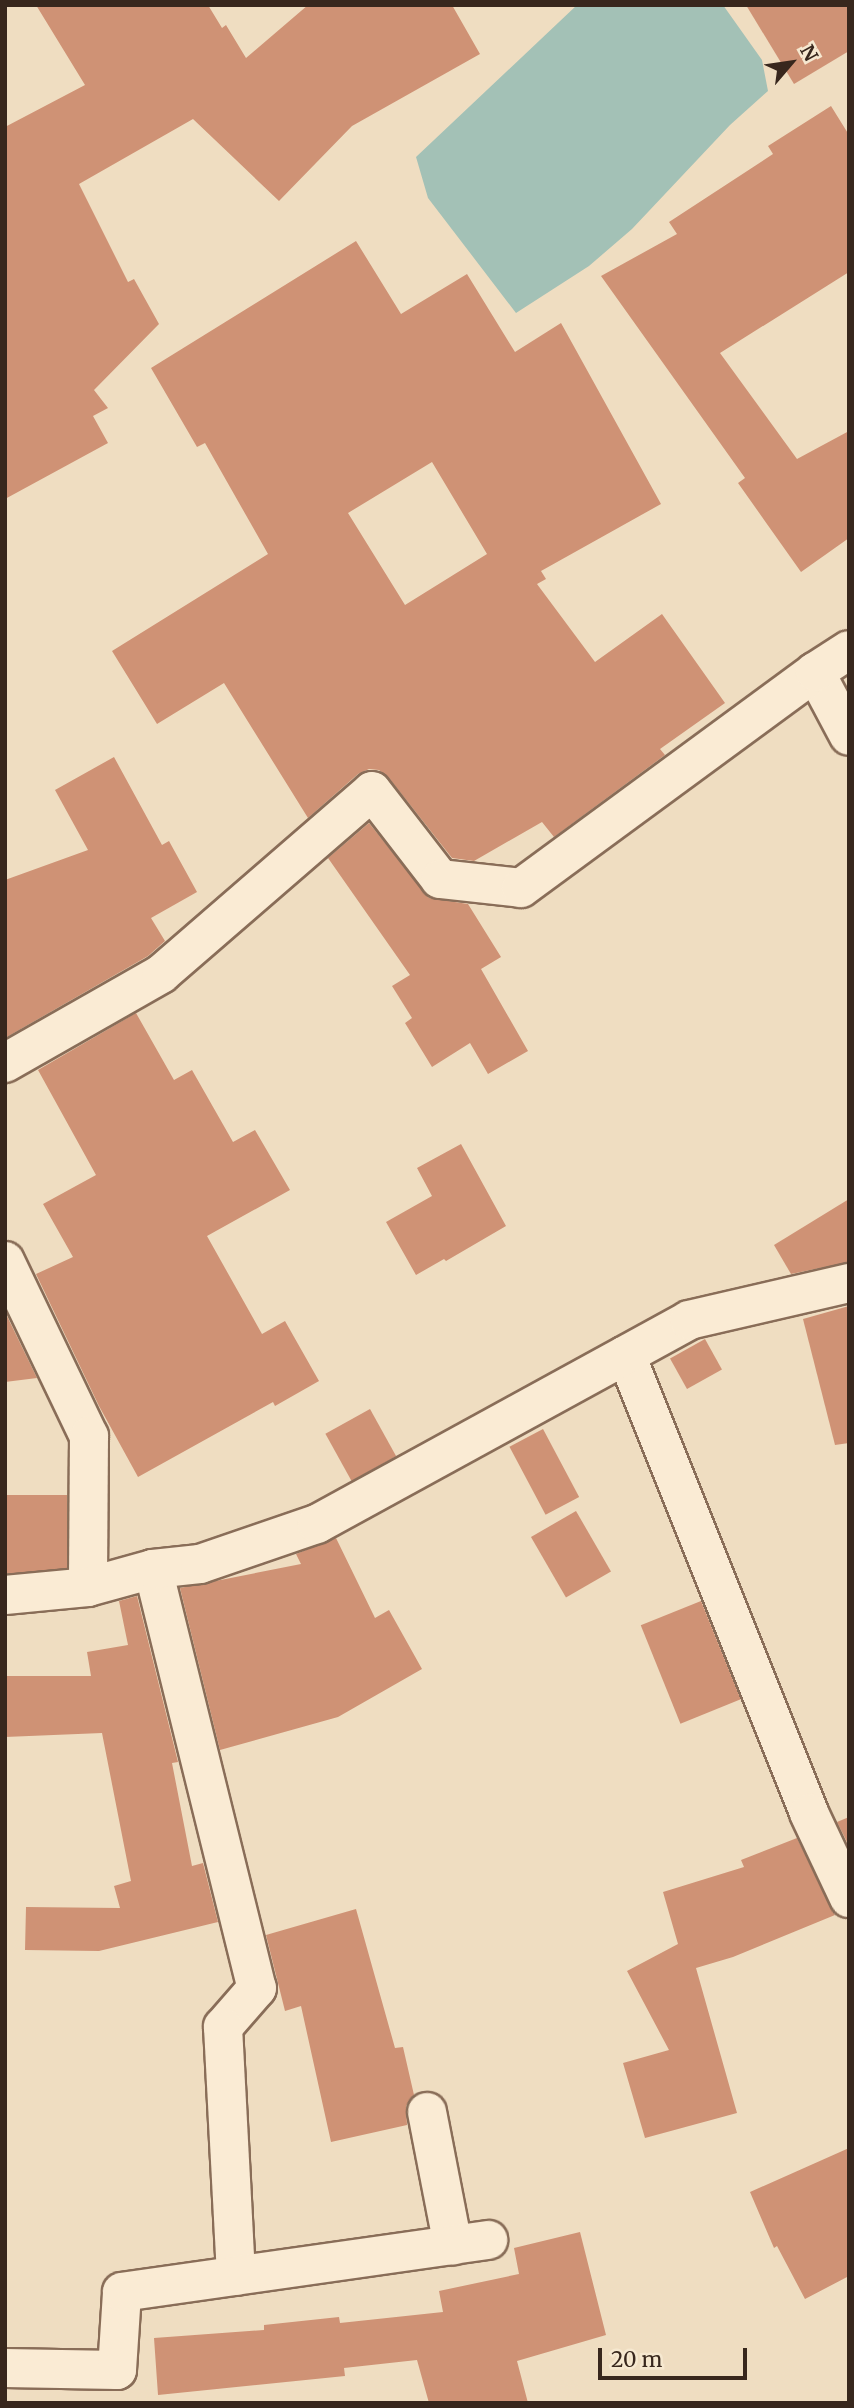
<!DOCTYPE html>
<style>
body{margin:0}
#map{position:relative;width:854px;height:2408px;overflow:hidden;background:#efddc1;font-family:Merriweather,serif}
div>[style]{position:absolute}
[style*='--x']{left:calc(var(--x)*1px);top:calc(var(--y)*1px);width:calc(var(--w)*1px);rotate:calc(var(--a)*1deg)}
.water>*{inset:0;background:#a3c1b6}
.building>*{inset:0;background:#cf9275;transform-origin:0 0}
.roads{filter:drop-shadow(2px 0 #896d58) drop-shadow(-2px 0 #896d58) drop-shadow(0 2px #896d58) drop-shadow(0 -2px #896d58)}
.minor>*{height:38px;margin:-19px;padding:0 19px;transform-origin:19px;border-radius:19px;background:#faebd4}
span{translate:-50% -50%;white-space:nowrap;text-align:center;line-height:1.15;-webkit-text-stroke:7px #f6e8d0;paint-order:stroke}
.frame{position:absolute;inset:0;border:7px solid #38271d;pointer-events:none}
.north{position:absolute;left:756px;top:28px;width:70px;height:70px;-webkit-text-stroke:5px #f6e8d0;paint-order:stroke;rotate:61deg;font-size:19px;font-weight:700;line-height:28px;text-align:center;color:#38271d}
.north::after{content:'';display:block;margin:auto;width:24px;height:32px;background:#38271d;clip-path:polygon(50% 0,100% 100%,50% 72%,0 100%)}
.scale{position:absolute;left:598px;top:2348px;width:149px;height:32px;box-sizing:border-box;border:4px solid #38271d;border-top:0;padding-left:9px;font-size:21px;line-height:24px;white-space:nowrap;color:#38271d;-webkit-text-stroke:5px #f6e8d0;paint-order:stroke}
</style>
<div id="map">
<div class="water">
<i style="clip-path:polygon(577px 5px,723px 5px,762px 60px,768px 91px,730px 125px,632px 229px,589px 266px,516px 313px,428px 198px,416px 157px)"></i>
</div>
<div class="building">
<i style="clip-path:polygon(36px 5px,208px 5px,222px 28px,226px 25px,246px 58px,308px 5px,452px 5px,480px 54px,352px 126px,279px 201px,193px 119px,79px 184px,128px 282px,134px 279px,159px 324px,94px 390px,108px 408px,93px 416px,108px 443px,5px 499px,5px 127px,85px 85px)"></i>
<i style="clip-path:polygon(746px 5px,849px 5px,849px 51px,794px 84px)"></i>
<i style="clip-path:polygon(831px 106px,849px 135px,849px 272px,720px 353px,797px 459px,849px 431px,849px 538px,801px 572px,738px 483px,745px 478px,601px 276px,677px 234px,669px 222px,773px 154px,768px 146px)"></i>
<i style="clip-path:polygon(evenodd,356px 241px,401px 314px,467px 274px,515px 352px,561px 323px,661px 504px,541px 571px,546px 579px,537px 584px,595px 662px,662px 614px,725px 703px,660px 749px,665px 755px,554px 837px,542px 822px,474px 861px,452px 858px,389px 778px,379px 770px,369px 769px,358px 774px,308px 818px,224px 683px,157px 724px,112px 651px,268px 554px,205px 443px,197px 447px,151px 368px,356px 241px,432px 462px,487px 554px,405px 605px,348px 513px,432px 462px)"></i>
<i style="clip-path:polygon(114px 757px,162px 845px,169px 841px,197px 892px,151px 918px,165px 941px,148px 956px,5px 1038px,5px 880px,88px 850px,55px 790px)"></i>
<i style="clip-path:polygon(369px 823px,429px 898px,468px 904px,501px 957px,481px 969px,528px 1051px,488px 1074px,470px 1043px,432px 1067px,405px 1023px,412px 1018px,392px 986px,410px 975px,328px 858px)"></i>
<i style="clip-path:polygon(136px 1013px,174px 1080px,192px 1070px,233px 1142px,255px 1130px,290px 1190px,207px 1236px,262px 1334px,285px 1321px,319px 1381px,275px 1406px,273px 1402px,138px 1477px,99px 1406px,36px 1274px,73px 1257px,43px 1204px,96px 1175px,38px 1070px)"></i>
<i style="clip-path:polygon(461px 1144px,506px 1226px,446px 1261px,444px 1259px,416px 1275px,386px 1222px,432px 1196px,417px 1168px)"></i>
<i style="clip-path:polygon(849px 1199px,849px 1262px,791px 1274px,774px 1245px)"></i>
<i style="clip-path:polygon(849px 1306px,849px 1443px,835px 1445px,803px 1319px)"></i>
<i style="clip-path:polygon(5px 1312px,37px 1378px,5px 1382px)"></i>
<i style="left:705px;top:1339px;width:35px;height:40px;rotate:61deg"></i>
<i style="left:370px;top:1409px;width:54px;height:51px;rotate:61deg"></i>
<i style="left:543px;top:1429px;width:77px;height:38px;rotate:62deg"></i>
<i style="left:5px;top:1495px;width:62px;height:78px"></i>
<i style="left:576px;top:1511px;width:70px;height:52px;rotate:60deg"></i>
<i style="clip-path:polygon(336px 1538px,375px 1618px,389px 1610px,422px 1669px,338px 1717px,220px 1750px,180px 1588px,301px 1564px,296px 1554px)"></i>
<i style="clip-path:polygon(137px 1596px,178px 1762px,172px 1763px,192px 1866px,203px 1863px,218px 1922px,99px 1951px,25px 1950px,26px 1907px,120px 1908px,114px 1886px,131px 1881px,102px 1733px,5px 1737px,5px 1676px,91px 1676px,87px 1652px,128px 1645px,119px 1601px)"></i>
<i style="left:701px;top:1601px;width:106px;height:65px;rotate:68deg"></i>
<i style="clip-path:polygon(849px 1817px,849px 1846px,837px 1822px)"></i>
<i style="clip-path:polygon(797px 1838px,835px 1915px,733px 1957px,696px 1968px,737px 2113px,645px 2138px,623px 2063px,669px 2050px,627px 1971px,678px 1944px,663px 1892px,744px 1867px,741px 1860px)"></i>
<i style="clip-path:polygon(356px 1909px,395px 2048px,403px 2047px,414px 2095px,406px 2106px,407px 2125px,331px 2142px,301px 2006px,285px 2011px,266px 1935px)"></i>
<i style="clip-path:polygon(849px 2148px,849px 2276px,805px 2299px,777px 2246px,774px 2248px,750px 2192px)"></i>
<i style="clip-path:polygon(580px 2232px,606px 2335px,517px 2361px,528px 2403px,429px 2403px,417px 2360px,344px 2368px,345px 2376px,158px 2395px,154px 2338px,264px 2330px,264px 2325px,339px 2317px,340px 2323px,443px 2312px,439px 2291px,519px 2274px,514px 2248px)"></i>
</div>
<div class="roads">
<div class="minor">
<i style="--x:815;--y:672;--w:72;--a:62"></i>
<i style="--x:5;--y:1063;--w:180;--a:-29.7"></i>
<i style="--x:161;--y:974;--w:279;--a:-40.9"></i>
<i style="--x:372;--y:791;--w:111;--a:52.3"></i>
<i style="--x:440;--y:879;--w:81;--a:6.3"></i>
<i style="--x:521;--y:888;--w:365;--a:-36.3"></i>
<i style="--x:815;--y:672;--w:40;--a:-32.9"></i>
<i style="--x:5;--y:1261;--w:194;--a:64.4"></i>
<i style="--x:89;--y:1436;--w:151;--a:90.4"></i>
<i style="--x:626;--y:1355;--w:493;--a:68.2"></i>
<i style="--x:809;--y:1813;--w:94;--a:64.8"></i>
<i style="--x:153;--y:1569;--w:432;--a:76.1"></i>
<i style="--x:257;--y:1988;--w:52;--a:131.1"></i>
<i style="--x:223;--y:2027;--w:249;--a:87"></i>
<i style="--x:5;--y:1595;--w:83;--a:-5.5"></i>
<i style="--x:88;--y:1587;--w:67;--a:-15.5"></i>
<i style="--x:153;--y:1569;--w:47;--a:-6.1"></i>
<i style="--x:200;--y:1564;--w:124;--a:-18.9"></i>
<i style="--x:317;--y:1524;--w:424;--a:-28.7"></i>
<i style="--x:689;--y:1320;--w:164;--a:-13"></i>
<i style="--x:427;--y:2112;--w:136;--a:79"></i>
<i style="--x:5;--y:2368;--w:112;--a:1"></i>
<i style="--x:117;--y:2370;--w:78;--a:-86.3"></i>
<i style="--x:122;--y:2292;--w:370;--a:-8.1"></i>
</div>
</div>
<div class="frame"></div>
<div class="north">N</div>
<div class="scale">20 m</div>
</div>
